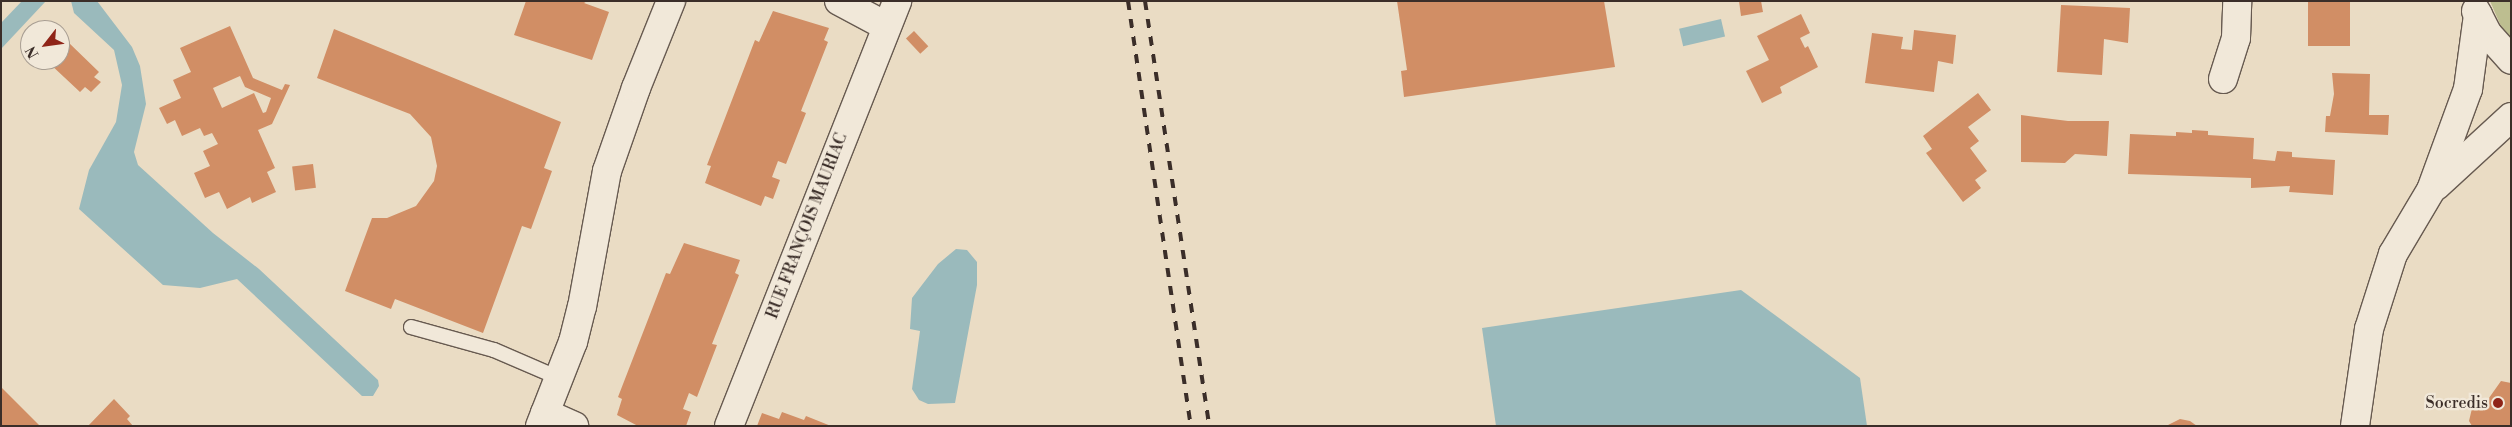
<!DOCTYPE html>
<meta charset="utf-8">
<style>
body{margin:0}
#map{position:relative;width:2512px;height:427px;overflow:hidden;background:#eadcc4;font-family:"Libre Bodoni",serif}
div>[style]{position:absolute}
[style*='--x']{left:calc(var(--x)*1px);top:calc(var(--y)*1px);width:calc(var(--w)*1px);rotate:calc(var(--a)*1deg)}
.green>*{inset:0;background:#bdbe90}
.water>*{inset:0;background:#9ababc;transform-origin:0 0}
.building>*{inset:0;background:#d18e65;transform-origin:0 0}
.roads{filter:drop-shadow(1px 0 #675a50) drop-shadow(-1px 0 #675a50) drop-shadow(0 1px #675a50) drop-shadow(0 -1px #675a50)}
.lane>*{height:14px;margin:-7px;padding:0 7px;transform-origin:7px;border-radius:7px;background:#f1e8d9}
.street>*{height:28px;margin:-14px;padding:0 14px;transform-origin:14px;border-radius:14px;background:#f1e8d9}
.secondary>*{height:28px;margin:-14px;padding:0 14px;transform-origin:14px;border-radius:14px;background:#f1e8d9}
.rail>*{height:4px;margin-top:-2px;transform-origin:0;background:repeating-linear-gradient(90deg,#3b2e29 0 9px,transparent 0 18px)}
.dots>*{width:14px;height:14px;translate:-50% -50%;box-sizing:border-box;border:2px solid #f1e8d9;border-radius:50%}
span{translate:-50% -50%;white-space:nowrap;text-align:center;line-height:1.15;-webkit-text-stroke:4.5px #f1e8d9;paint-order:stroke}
.street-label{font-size:16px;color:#3b2e29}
.poi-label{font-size:16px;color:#3b2e29}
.right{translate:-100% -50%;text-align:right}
.frame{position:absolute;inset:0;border:2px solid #3b2e29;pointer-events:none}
.north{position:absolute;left:20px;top:20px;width:50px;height:50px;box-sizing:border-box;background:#f1e8d9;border:1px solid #a89e93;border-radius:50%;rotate:240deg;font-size:14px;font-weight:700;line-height:20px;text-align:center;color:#3b2e29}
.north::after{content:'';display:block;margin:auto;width:18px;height:22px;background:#8f2418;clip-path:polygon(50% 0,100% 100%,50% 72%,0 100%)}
</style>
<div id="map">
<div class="green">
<i style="clip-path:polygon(2490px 1px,2511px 1px,2511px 39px,2503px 31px)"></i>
</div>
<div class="water">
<i style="clip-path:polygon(22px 1px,46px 1px,1px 49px,1px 23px)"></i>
<i style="clip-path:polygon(71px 1px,97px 1px,132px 47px,140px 66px,146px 104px,134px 152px,138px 165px,213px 233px,259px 269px,378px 380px,379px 386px,373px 396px,362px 396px,237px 279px,200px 288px,163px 285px,79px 209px,89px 170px,116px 122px,122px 85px,114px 50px,74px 13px)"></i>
<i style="left:1721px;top:19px;width:18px;height:43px;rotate:77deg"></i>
<i style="clip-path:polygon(956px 249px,967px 250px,977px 262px,977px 285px,955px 403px,928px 404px,919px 400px,912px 389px,920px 331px,910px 329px,912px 298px,938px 264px)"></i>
<i style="clip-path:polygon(1741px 290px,1860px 378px,1867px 426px,1496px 426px,1482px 328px)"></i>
</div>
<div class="building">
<i style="clip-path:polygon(526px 1px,587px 1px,584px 3px,609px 12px,592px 60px,514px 35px)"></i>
<i style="clip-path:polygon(1397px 1px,1604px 1px,1615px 67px,1404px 97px,1401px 71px,1407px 70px)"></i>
<i style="clip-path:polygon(1739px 1px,1761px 1px,1763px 12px,1741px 16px)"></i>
<i style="left:2308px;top:1px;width:42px;height:45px"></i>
<i style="clip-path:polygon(2061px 5px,2130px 8px,2128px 43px,2104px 39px,2102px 75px,2057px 72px)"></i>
<i style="clip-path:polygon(773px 11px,829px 28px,824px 40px,828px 42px,801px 111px,806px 113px,786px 164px,778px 161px,772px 177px,780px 180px,773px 199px,765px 196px,761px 206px,705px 183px,711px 166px,707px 165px,755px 40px,759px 42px)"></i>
<i style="clip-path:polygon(1801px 14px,1810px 33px,1800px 38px,1805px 48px,1808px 46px,1818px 67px,1780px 87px,1782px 93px,1762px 103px,1746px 71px,1769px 60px,1757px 36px)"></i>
<i style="clip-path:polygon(evenodd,230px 26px,253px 78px,282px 90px,285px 84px,290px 85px,272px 124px,258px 130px,275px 168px,267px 172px,276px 192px,252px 203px,250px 197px,227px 209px,219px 192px,205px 198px,194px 173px,210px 166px,203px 151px,218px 144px,212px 133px,204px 136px,200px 128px,182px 136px,175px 120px,167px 124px,159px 108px,181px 98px,173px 80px,191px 72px,180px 48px,230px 26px,240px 76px,245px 87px,271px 98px,266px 112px,263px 113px,254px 93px,222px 108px,213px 88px,240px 76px)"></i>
<i style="clip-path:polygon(334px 29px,561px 122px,544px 168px,552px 171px,531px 229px,522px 226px,483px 333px,395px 299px,391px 309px,345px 291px,372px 218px,387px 218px,416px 206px,434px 181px,437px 166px,431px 137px,410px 114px,317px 78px)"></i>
<i style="clip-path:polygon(1914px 30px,1956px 35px,1953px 64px,1938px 61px,1934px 92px,1865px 83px,1872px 33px,1903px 37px,1901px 49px,1912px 50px)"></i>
<i style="left:914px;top:31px;width:21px;height:11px;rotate:47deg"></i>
<i style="clip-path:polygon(68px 42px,99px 72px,94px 77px,101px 82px,91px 92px,85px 87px,80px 92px,49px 63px,60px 60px,60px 51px)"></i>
<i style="clip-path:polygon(2332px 73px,2370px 74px,2369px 115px,2389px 115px,2388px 135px,2325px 132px,2326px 116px,2330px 116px,2334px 94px)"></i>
<i style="clip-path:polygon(1978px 93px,1991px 110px,1968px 127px,1979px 141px,1970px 148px,1987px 171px,1975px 180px,1981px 188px,1963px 202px,1926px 153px,1932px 149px,1923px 136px)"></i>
<i style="clip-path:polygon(2021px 115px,2068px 121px,2109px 121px,2107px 156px,2075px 154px,2065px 163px,2021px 162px)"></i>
<i style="clip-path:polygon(2192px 130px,2208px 131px,2208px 135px,2254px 138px,2253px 159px,2275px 161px,2277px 151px,2292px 152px,2292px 157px,2335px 160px,2333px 195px,2289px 192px,2290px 186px,2251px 188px,2251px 178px,2128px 174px,2130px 134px,2176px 136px,2176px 132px,2192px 133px)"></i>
<i style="left:313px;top:164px;width:24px;height:21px;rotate:83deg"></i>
<i style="clip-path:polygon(684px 243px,740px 260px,735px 273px,739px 275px,712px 344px,717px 345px,697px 397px,689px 393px,683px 409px,691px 412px,686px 426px,638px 426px,617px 415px,622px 399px,618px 397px,666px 273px,670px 274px)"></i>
<i style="clip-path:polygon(2501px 381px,2511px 383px,2511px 426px,2472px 426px,2469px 421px,2474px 400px,2480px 399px,2484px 405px)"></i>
<i style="clip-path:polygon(1px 387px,40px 426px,1px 426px)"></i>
<i style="clip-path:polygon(114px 399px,130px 416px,127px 419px,133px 426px,88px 426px)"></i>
<i style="clip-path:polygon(782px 412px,804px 420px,806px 416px,831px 426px,757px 426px,762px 413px,779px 419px)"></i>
<i style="clip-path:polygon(2180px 419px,2190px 421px,2197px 426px,2166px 426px)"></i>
</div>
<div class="roads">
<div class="lane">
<i style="--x:411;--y:327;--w:86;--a:15.5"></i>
<i style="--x:494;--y:350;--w:71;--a:23.3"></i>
</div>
<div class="street">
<i style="--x:839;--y:1;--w:53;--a:28"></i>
<i style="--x:2476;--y:11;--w:25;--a:63"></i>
<i style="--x:2487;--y:33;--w:36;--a:48"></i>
<i style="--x:2223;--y:79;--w:43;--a:-72.4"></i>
<i style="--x:2236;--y:38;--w:37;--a:-88"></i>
<i style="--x:2436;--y:186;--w:102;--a:-42.6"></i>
<i style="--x:545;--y:413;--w:32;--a:24"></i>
<i style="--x:729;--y:426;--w:457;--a:-68.4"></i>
<i style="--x:2355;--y:426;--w:98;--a:-81.8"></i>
<i style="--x:2369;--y:329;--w:79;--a:-72.3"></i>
<i style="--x:2393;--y:254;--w:74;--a:-59.3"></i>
<i style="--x:2431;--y:190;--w:108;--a:-69.9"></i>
<i style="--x:2468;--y:89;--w:75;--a:-82.3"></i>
</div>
<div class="secondary">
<i style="--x:540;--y:426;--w:90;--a:-68.6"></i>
<i style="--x:573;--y:342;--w:36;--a:-76"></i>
<i style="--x:582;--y:307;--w:138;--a:-79.6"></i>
<i style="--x:607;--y:171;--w:88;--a:-70.7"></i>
<i style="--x:636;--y:88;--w:94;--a:-68.1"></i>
</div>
</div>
<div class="rail">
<i style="--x:1128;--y:1;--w:430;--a:81.6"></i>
<i style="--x:1145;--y:1;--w:430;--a:81.4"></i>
</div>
<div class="dots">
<i style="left:2498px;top:403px;background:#8f2418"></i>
</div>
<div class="street-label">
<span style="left:807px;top:226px;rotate:-69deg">RUE FRANÇOIS MAURIAC</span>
</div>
<div class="poi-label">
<span class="right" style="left:2488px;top:403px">Socredis</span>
</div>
<div class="frame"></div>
<div class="north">N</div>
</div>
